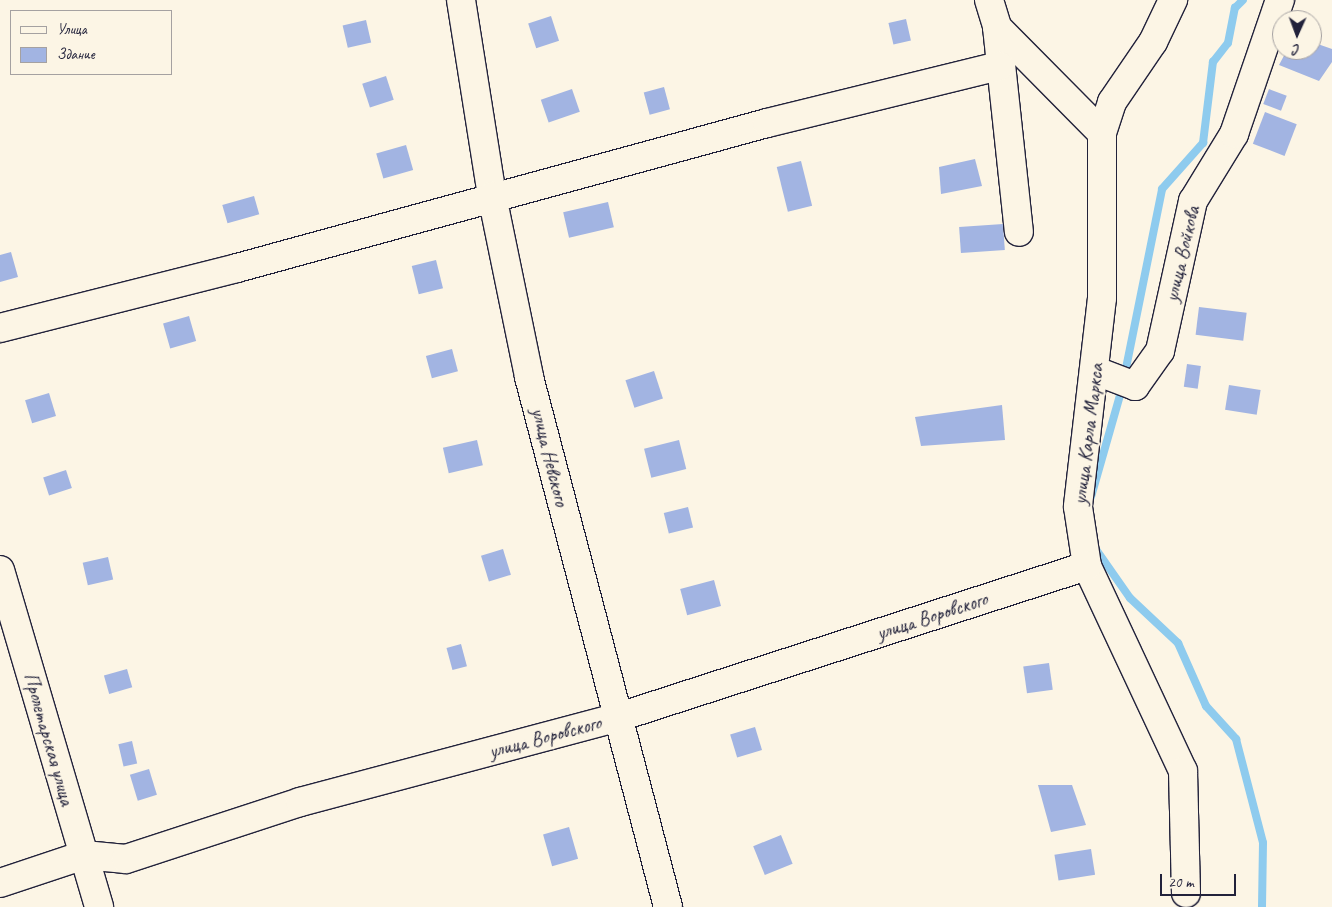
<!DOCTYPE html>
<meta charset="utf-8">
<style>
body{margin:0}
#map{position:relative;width:1332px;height:907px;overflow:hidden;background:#fcf5e5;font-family:Caveat,sans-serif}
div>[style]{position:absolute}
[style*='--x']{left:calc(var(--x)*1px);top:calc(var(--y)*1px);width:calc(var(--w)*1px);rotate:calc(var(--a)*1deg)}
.stream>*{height:8px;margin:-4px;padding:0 4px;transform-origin:4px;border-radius:4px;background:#8ecbee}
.building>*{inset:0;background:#a2b4e2;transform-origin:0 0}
.roads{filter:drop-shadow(1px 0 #22223b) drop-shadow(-1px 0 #22223b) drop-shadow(0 1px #22223b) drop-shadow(0 -1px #22223b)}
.minor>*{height:28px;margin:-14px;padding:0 14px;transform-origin:14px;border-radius:14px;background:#fcf5e5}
span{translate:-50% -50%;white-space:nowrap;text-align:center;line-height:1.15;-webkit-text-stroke:4px #fcf5e5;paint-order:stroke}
.street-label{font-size:20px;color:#22223b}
.legend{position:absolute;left:10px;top:10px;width:162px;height:65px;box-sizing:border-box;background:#fcf5e5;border:1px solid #a5a1a1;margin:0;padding:6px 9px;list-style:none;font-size:15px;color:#22223b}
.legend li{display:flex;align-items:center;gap:10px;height:25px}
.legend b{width:25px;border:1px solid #a5a1a1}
.north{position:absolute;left:1272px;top:10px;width:50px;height:50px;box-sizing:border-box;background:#fcf5e5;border:1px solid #a5a1a1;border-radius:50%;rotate:182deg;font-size:14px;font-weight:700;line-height:20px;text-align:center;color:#22223b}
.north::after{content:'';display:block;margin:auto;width:18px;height:22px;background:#22223b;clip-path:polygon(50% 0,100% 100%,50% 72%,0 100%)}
.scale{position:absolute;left:1160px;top:874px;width:76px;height:22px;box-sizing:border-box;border:2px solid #22223b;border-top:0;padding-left:6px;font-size:15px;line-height:18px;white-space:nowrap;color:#22223b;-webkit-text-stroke:4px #fcf5e5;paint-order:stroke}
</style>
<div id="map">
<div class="stream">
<i style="--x:1091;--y:497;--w:113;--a:-74.1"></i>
<i style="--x:1122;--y:388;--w:203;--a:-78.6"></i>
<i style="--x:1162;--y:189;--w:62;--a:-48.3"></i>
<i style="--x:1203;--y:143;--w:82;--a:-83"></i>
<i style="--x:1213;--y:62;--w:24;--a:-52"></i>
<i style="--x:1228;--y:43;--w:36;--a:-79"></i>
<i style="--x:1235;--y:8;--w:11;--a:-45"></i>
<i style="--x:1095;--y:548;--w:61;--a:55"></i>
<i style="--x:1130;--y:598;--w:66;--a:43.2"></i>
<i style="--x:1178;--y:643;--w:69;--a:66"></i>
<i style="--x:1206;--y:706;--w:45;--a:47.7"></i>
<i style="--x:1236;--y:739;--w:107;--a:75.4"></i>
<i style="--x:1263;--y:843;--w:64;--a:90.9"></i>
</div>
<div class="building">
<i style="left:551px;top:16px;width:26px;height:24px;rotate:72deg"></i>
<i style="left:906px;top:19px;width:22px;height:18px;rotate:77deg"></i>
<i style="left:366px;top:20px;width:23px;height:24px;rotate:77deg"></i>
<i style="clip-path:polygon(1312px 42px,1332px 49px,1332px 62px,1319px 81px,1279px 65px,1287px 50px,1312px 50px)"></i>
<i style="left:386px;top:76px;width:25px;height:25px;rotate:72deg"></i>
<i style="left:664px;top:87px;width:23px;height:21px;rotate:75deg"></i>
<i style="left:572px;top:89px;width:24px;height:33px;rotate:71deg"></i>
<i style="left:1269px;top:89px;width:19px;height:16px;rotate:21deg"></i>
<i style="left:1265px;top:112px;width:34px;height:34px;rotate:21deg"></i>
<i style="left:406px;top:145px;width:26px;height:31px;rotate:74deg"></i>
<i style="clip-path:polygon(975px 159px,982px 186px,941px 194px,939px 167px)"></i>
<i style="left:801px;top:161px;width:46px;height:25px;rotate:76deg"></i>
<i style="left:254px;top:196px;width:19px;height:33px;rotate:74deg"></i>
<i style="left:608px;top:202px;width:26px;height:46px;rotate:77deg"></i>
<i style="left:1003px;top:224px;width:26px;height:44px;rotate:86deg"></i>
<i style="clip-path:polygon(11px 252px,18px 277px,0 282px,0 255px)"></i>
<i style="left:436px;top:260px;width:29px;height:25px;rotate:76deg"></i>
<i style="left:1199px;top:307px;width:48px;height:28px;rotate:7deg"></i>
<i style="left:189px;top:316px;width:26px;height:27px;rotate:74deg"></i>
<i style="left:452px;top:349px;width:23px;height:27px;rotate:75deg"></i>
<i style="left:1187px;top:364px;width:14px;height:23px;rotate:8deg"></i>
<i style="left:654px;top:371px;width:29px;height:30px;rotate:72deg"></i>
<i style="left:1229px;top:385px;width:32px;height:25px;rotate:9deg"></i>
<i style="left:49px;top:393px;width:24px;height:25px;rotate:73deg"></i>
<i style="clip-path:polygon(1002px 405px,1005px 440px,921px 446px,915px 417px)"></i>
<i style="left:477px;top:440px;width:26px;height:35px;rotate:77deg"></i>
<i style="left:679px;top:440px;width:30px;height:36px;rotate:76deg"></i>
<i style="left:66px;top:470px;width:19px;height:24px;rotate:72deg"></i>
<i style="left:688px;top:507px;width:21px;height:25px;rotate:76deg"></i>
<i style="left:503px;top:549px;width:27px;height:23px;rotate:73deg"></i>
<i style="left:108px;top:557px;width:23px;height:26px;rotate:77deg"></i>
<i style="left:714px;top:580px;width:27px;height:35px;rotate:75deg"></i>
<i style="left:461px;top:644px;width:23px;height:15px;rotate:75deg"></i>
<i style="left:1049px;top:663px;width:27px;height:26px;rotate:82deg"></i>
<i style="left:127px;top:669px;width:19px;height:24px;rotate:74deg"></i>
<i style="left:755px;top:727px;width:24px;height:26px;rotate:73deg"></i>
<i style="left:132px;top:741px;width:23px;height:14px;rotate:77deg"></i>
<i style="left:149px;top:769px;width:27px;height:20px;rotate:73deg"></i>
<i style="clip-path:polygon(1038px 785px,1072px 785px,1086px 825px,1051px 832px)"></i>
<i style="left:569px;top:827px;width:33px;height:27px;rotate:74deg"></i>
<i style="left:781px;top:835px;width:31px;height:30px;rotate:68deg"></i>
<i style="left:1091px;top:849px;width:26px;height:37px;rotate:81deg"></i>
</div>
<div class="roads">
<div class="minor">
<i style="--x:461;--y:0;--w:198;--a:81"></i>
<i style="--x:492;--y:196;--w:185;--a:78.4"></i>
<i style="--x:529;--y:377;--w:548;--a:75.3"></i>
<i style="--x:989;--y:0;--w:28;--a:73"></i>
<i style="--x:997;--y:27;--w:206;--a:83.9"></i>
<i style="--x:997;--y:27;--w:149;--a:45.3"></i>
<i style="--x:1102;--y:133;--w:165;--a:90"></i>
<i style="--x:1102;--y:298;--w:210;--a:96.6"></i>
<i style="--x:1078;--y:507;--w:60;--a:81.3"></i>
<i style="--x:1087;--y:566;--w:226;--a:64.9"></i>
<i style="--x:1183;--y:771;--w:122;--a:88.6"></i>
<i style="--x:1102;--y:133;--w:33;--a:-72"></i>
<i style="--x:1112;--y:102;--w:73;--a:-55.7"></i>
<i style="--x:1153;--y:42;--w:47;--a:-64.5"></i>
<i style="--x:0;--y:328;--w:244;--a:-14.2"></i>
<i style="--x:237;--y:268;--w:549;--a:-15.3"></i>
<i style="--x:767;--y:123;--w:239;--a:-13.8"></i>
<i style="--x:1096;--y:371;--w:42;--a:21"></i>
<i style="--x:1135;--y:386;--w:43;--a:-54.5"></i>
<i style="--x:1160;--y:351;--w:154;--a:-77.6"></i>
<i style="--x:1193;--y:201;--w:79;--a:-58.5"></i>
<i style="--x:1234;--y:134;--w:142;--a:-71.1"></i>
<i style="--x:0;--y:570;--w:351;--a:73.6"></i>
<i style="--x:0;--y:883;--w:89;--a:-18.4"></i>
<i style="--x:84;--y:855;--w:42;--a:5.4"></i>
<i style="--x:126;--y:859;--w:183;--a:-18.1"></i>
<i style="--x:300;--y:802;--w:327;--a:-14.9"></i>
<i style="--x:616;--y:718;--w:495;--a:-17.9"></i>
</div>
</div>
<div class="street-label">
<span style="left:1182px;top:254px;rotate:-77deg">улица Войкова</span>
<span style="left:1088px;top:434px;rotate:-83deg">улица Карла Маркса</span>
<span style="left:550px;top:457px;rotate:76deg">улица Невского</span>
<span style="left:932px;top:616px;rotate:-18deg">улица Воровского</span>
<span style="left:545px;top:737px;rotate:-15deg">улица Воровского</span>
<span style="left:49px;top:739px;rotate:74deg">Пролетарская улица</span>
</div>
<ul class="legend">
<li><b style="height:6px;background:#fcf5e5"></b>Улица</li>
<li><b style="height:14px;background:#a2b4e2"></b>Здание</li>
</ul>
<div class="north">С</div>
<div class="scale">20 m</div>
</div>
